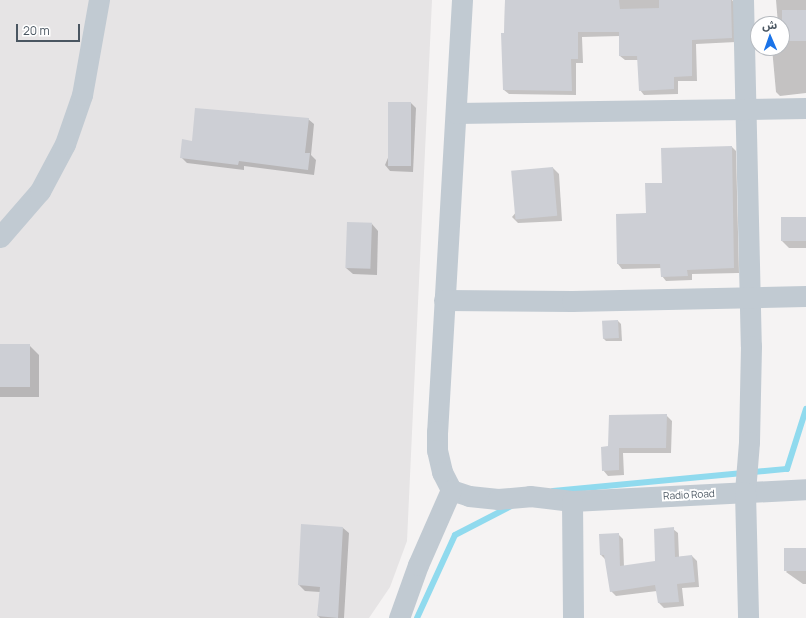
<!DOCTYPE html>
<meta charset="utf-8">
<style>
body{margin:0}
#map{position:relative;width:806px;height:618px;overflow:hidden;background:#f5f3f3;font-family:Manrope,"Noto Sans Arabic",sans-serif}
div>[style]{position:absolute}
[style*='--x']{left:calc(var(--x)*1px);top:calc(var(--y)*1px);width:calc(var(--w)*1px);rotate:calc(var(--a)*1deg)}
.education>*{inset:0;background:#e6e4e5}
.shadow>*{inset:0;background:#0003}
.stream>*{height:6px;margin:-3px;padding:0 3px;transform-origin:3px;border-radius:3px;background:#90daee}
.building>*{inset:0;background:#cdcfd5;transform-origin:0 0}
.street>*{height:21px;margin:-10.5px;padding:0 10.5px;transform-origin:10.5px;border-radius:10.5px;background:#c1cad2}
span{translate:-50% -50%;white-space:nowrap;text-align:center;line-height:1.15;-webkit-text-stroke:4px #fff;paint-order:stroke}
.street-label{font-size:10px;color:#4a5661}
.north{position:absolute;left:750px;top:16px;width:40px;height:40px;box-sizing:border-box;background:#fff;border:1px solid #b7bbc0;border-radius:50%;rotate:358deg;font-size:11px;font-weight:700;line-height:16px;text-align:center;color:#4a5661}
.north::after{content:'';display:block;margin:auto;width:14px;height:18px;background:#1a73e8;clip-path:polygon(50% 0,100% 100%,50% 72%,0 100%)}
.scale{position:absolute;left:16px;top:24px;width:64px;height:18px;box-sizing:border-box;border:2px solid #4a5661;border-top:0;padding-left:5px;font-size:12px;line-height:14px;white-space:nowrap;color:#4a5661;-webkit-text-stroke:3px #fff;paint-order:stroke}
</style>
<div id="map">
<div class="education">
<i style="clip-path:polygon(0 0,432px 0,407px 541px,390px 587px,369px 618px,0 618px)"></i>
</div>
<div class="shadow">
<i style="clip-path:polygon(505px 0,732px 0,735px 4px,736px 42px,696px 44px,697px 81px,678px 81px,678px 94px,644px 95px,640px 90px,639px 60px,625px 60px,620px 56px,620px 36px,582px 37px,583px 63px,576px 63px,576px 95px,509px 94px,504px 90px)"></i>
<i style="clip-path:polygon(776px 0,806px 0,806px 93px,780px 96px,776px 92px,772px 48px,782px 48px,782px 24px,778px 24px)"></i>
<i style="clip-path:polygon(411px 103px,416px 108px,413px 172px,390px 171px,385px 165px)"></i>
<i style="clip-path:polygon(308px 119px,314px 124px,311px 155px,316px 160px,314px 175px,244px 166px,244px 170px,187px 163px,181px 157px,193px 142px)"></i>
<i style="clip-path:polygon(732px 147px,736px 151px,739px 273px,692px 274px,692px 280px,666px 281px,662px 276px,661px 268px,622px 269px,618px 264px,647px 214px)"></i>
<i style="clip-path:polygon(553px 168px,559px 174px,562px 221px,518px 223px,512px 217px)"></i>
<i style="clip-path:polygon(806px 218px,806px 248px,789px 248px,782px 241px)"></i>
<i style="clip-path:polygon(372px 224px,378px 231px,377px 275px,353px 274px,346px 268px)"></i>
<i style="clip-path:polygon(618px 321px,621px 324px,622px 341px,606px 341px,603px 338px,603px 322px)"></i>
<i style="clip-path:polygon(0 345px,29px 345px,39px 355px,39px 397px,0 397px)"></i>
<i style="clip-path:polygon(666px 415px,672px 421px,671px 453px,623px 453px,624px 475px,608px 476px,603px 470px,609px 447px)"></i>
<i style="clip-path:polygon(302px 525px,343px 528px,349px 533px,344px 618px,320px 618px,318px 616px,320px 592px,305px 591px,299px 585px)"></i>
<i style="clip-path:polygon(673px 529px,678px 533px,679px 557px,692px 556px,697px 561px,699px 587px,682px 588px,684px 606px,664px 608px,659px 603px,657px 591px,616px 596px,611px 591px,606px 560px,601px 555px,618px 534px,623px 539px,624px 567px,657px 562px)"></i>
<i style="clip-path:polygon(806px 549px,806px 584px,803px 584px,786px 572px)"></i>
</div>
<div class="stream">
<i style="--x:553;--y:491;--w:235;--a:-5.4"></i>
<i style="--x:787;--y:469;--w:63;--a:-72.4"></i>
<i style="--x:417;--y:618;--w:91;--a:-65.4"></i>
<i style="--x:455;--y:535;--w:65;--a:-27.3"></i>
</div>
<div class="building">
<i style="clip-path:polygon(505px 0,619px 0,620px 9px,659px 8px,659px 0,731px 0,732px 38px,692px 40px,692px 76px,674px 77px,674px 89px,639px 91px,637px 56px,619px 56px,619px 32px,578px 32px,578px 59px,571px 59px,572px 91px,503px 90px,501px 33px,504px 33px)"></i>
<i style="left:806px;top:10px;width:31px;height:24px;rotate:90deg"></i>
<i style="left:388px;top:102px;width:23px;height:64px"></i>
<i style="clip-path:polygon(195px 108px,309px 118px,305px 153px,310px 153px,308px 170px,239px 161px,238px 165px,180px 158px,182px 139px,192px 141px)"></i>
<i style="clip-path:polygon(732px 146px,734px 268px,687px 270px,688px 276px,661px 277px,660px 264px,617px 264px,616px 214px,646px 213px,645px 183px,662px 183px,661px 148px)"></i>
<i style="left:553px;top:167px;width:49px;height:42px;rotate:85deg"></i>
<i style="left:806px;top:217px;width:24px;height:25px;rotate:90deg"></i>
<i style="left:347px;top:222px;width:25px;height:46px;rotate:2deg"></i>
<i style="left:618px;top:320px;width:18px;height:16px;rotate:87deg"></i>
<i style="left:0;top:344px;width:30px;height:43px"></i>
<i style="clip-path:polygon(667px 414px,666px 448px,619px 448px,619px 470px,602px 471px,601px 447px,608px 446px,609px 415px)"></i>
<i style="clip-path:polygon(301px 524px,343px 527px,338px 618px,317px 616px,320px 587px,298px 585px)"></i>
<i style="clip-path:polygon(674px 527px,675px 557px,692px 555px,695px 582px,677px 584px,679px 602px,658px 603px,655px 585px,610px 592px,604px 555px,600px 555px,599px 534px,619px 533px,620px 566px,655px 561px,654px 529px)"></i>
<i style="left:806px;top:548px;width:23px;height:22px;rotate:90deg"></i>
</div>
<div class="street">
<i style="--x:462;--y:0;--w:432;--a:93.3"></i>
<i style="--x:437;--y:431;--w:19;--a:90"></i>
<i style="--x:437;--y:450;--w:23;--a:77"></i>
<i style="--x:442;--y:472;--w:20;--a:63"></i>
<i style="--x:451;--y:490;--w:19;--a:18"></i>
<i style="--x:469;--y:496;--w:29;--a:6"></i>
<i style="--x:498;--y:499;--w:32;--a:-5"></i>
<i style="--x:530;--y:496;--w:42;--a:6.8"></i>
<i style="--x:572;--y:501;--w:234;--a:-2.9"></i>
<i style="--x:743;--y:0;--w:346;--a:88.7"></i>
<i style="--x:751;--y:346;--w:96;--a:91.2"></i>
<i style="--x:749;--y:442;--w:50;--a:94.6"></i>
<i style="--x:745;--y:492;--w:126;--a:88.6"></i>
<i style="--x:456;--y:113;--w:350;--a:-0.8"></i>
<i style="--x:0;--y:237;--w:61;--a:-49"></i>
<i style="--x:40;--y:191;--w:53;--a:-62"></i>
<i style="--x:65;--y:144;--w:52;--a:-70.9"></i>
<i style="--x:82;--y:95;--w:97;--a:-79.9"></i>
<i style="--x:444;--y:300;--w:128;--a:0.4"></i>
<i style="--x:572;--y:301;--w:234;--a:-1.2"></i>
<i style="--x:572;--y:501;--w:117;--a:89.5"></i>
<i style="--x:399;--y:618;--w:56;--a:-70.3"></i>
<i style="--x:418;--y:565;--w:82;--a:-66.3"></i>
</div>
<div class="street-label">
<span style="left:689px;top:495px;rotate:-3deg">Radio Road</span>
</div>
<div class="north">ش</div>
<div class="scale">20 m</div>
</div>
